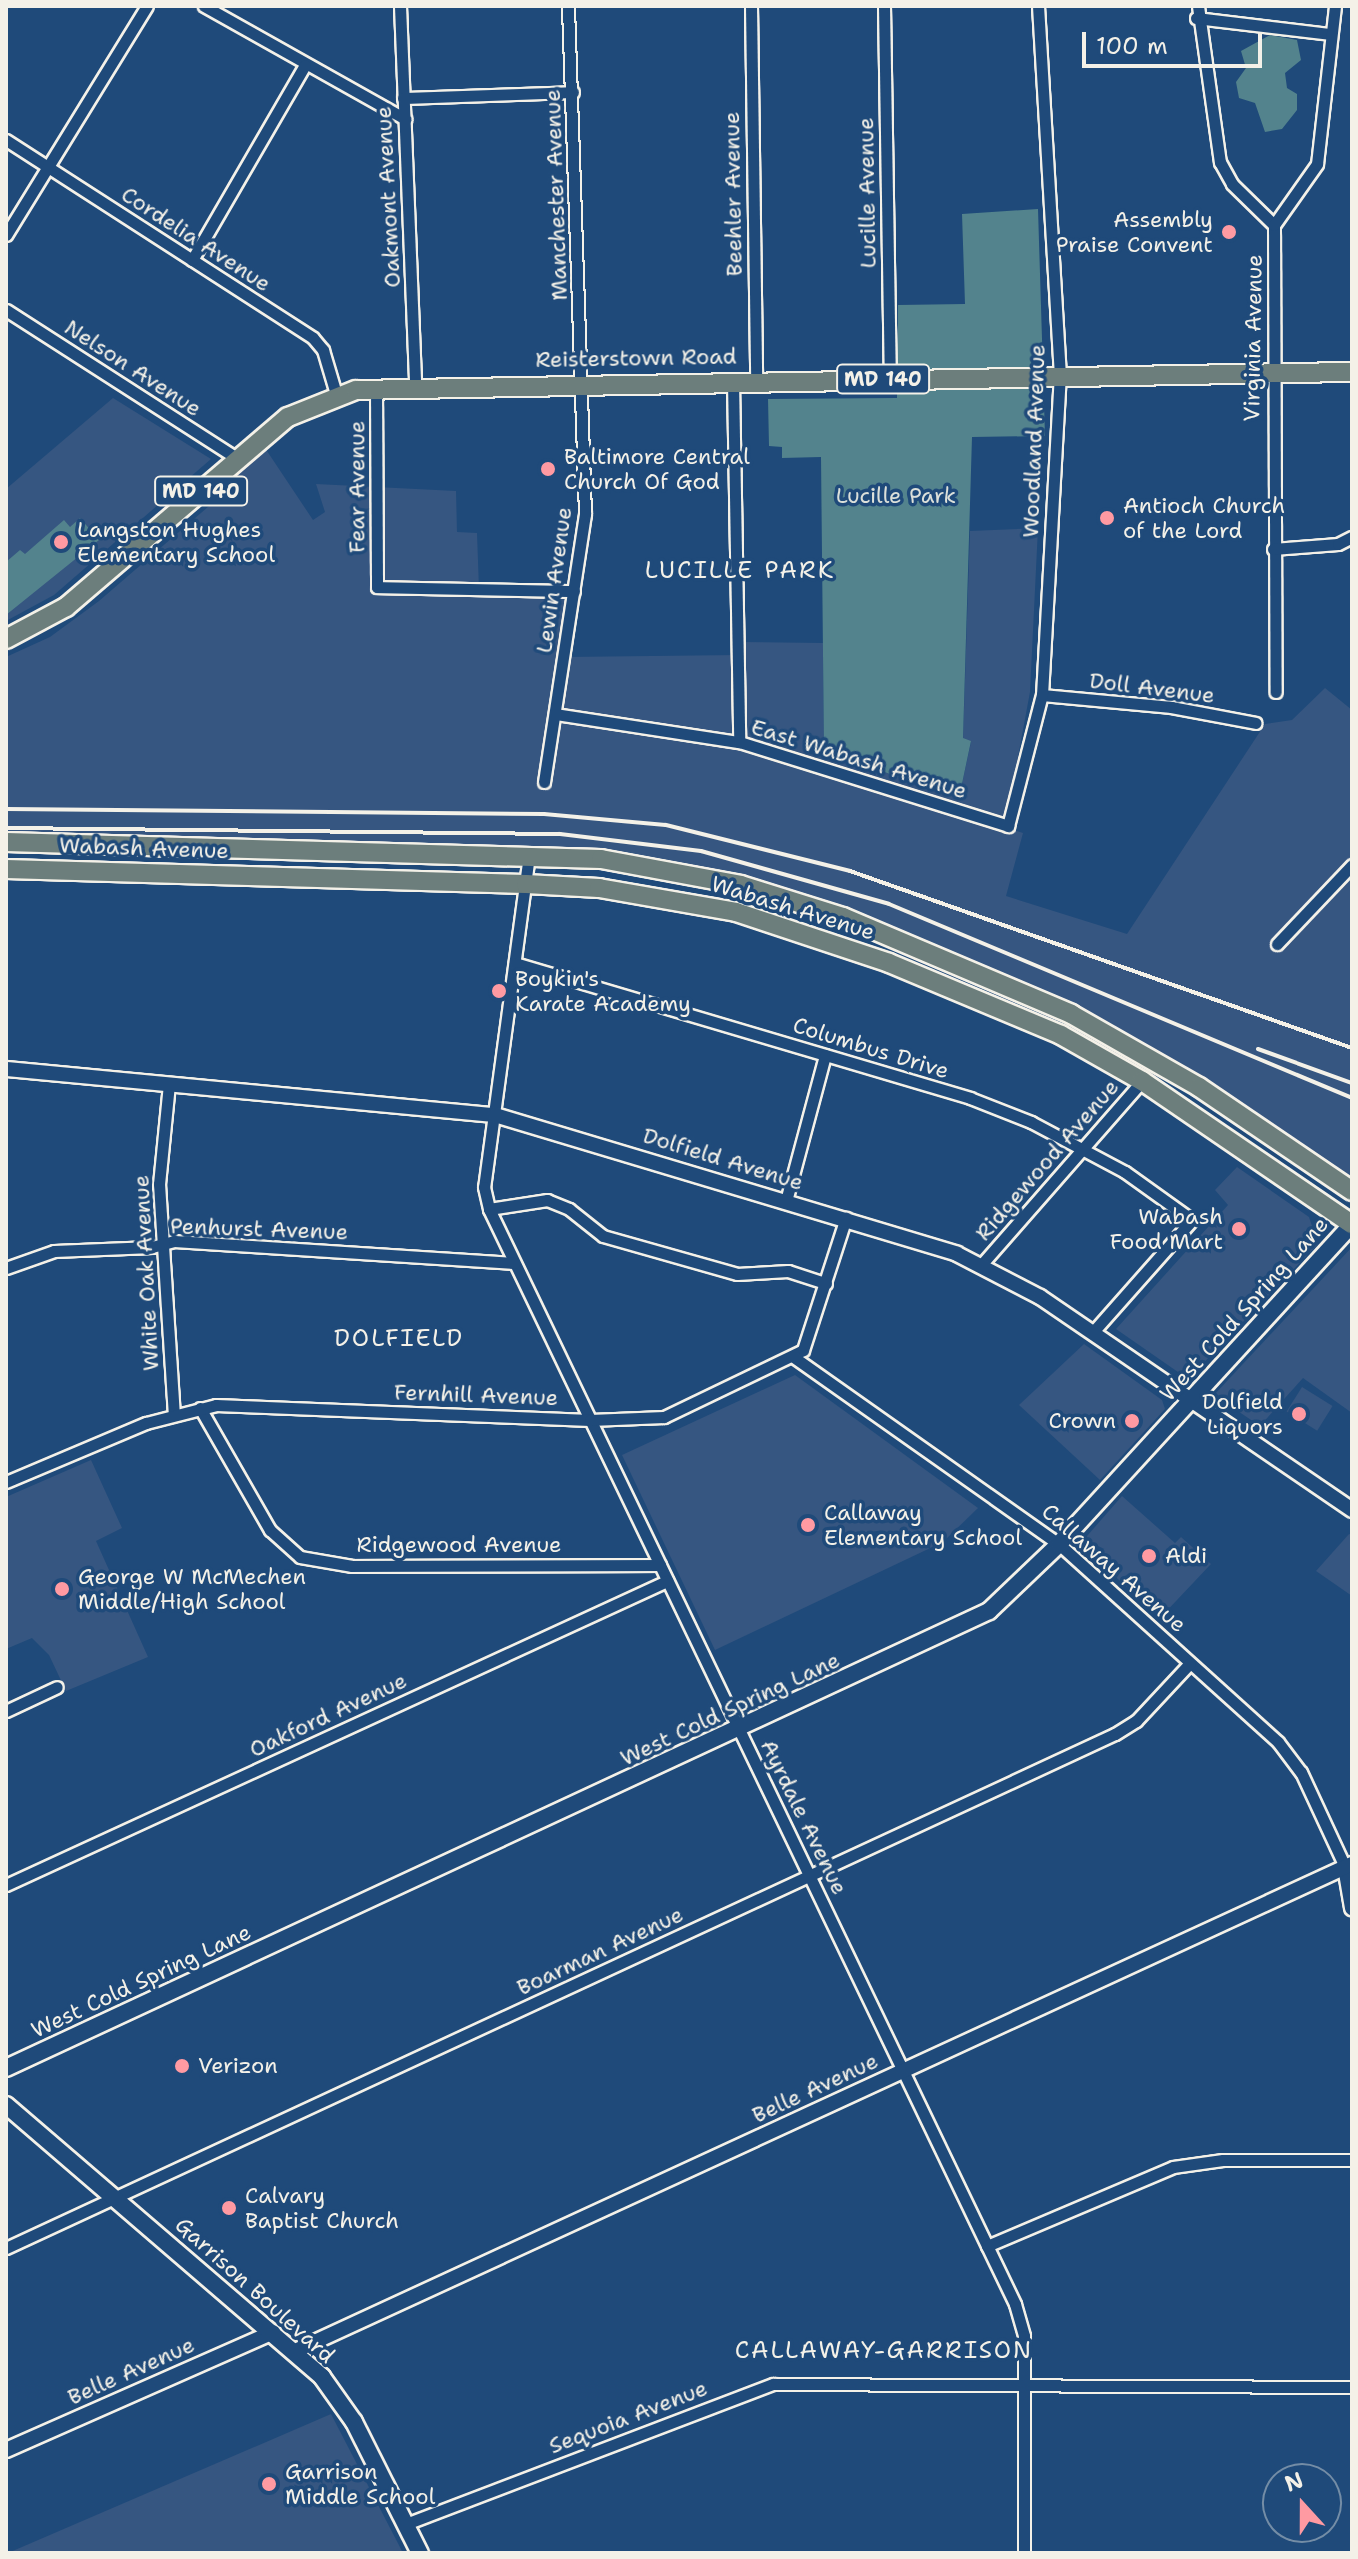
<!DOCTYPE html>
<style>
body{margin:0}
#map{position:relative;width:1358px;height:2559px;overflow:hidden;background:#1f4a7a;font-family:"Shantell Sans",sans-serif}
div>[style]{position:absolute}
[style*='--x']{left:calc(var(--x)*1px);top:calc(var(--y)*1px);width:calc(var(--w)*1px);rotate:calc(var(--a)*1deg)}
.built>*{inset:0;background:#365681;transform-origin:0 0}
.green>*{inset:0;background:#53838d}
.roads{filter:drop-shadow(2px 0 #f4f1e8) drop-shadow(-2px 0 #f4f1e8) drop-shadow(0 2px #f4f1e8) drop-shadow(0 -2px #f4f1e8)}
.minor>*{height:11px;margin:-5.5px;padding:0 5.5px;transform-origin:5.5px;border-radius:5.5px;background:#1f4a7a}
.tertiary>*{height:14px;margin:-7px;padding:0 7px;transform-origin:7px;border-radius:7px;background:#1f4a7a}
.secondary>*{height:16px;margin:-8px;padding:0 8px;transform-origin:8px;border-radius:8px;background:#1f4a7a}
.primary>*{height:18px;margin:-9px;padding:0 9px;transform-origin:9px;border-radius:9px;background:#6c7e7c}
.rail>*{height:4px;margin:-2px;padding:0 2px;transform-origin:2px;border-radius:2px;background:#f4f1e8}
.dots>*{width:22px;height:22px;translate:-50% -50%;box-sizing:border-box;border:4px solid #1f4a7a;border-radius:50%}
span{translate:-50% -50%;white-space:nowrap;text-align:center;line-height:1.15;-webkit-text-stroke:7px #1f4a7a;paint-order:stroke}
.shield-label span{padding:2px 6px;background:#1f4a7a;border:2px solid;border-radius:6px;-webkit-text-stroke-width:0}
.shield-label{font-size:20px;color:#f4f1e8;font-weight:700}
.street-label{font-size:22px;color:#f4f1e8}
.poi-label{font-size:22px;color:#f4f1e8}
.right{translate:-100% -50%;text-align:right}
.left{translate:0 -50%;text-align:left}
.park-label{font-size:22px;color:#dce0da}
.neighbourhood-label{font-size:24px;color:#f4f1e8;letter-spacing:2px}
.frame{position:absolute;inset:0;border:8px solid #f4f1e8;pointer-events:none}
.north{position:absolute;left:1262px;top:2463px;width:80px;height:80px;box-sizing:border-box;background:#1f4a7a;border:2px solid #748da6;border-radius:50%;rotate:339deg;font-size:22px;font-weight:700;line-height:32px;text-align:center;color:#f4f1e8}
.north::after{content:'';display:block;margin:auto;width:28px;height:36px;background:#ff9aa2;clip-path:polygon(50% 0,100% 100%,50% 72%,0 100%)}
.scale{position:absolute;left:1082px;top:32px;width:180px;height:36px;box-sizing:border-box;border:4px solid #f4f1e8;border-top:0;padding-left:10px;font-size:24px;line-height:28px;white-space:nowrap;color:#f4f1e8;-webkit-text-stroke:6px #1f4a7a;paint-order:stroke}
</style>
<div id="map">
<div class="built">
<i style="clip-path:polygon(113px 398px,211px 459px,54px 595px,6px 621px,6px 489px)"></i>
<i style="clip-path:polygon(259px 439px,313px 520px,325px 512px,316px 484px,456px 491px,457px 532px,477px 533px,479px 589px,574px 590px,565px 657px,739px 655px,739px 642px,823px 643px,824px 751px,959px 798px,971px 742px,963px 739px,970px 531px,1038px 528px,1030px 692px,1005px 827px,1023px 833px,1006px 896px,1127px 934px,1265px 724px,1292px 720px,1325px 688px,1352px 710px,1352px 1204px,1194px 1096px,1066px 1024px,839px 927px,738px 895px,600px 870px,6px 853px,6px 657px,50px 637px,99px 601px,216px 500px)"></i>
<i style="clip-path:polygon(1237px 1167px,1309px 1217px,1318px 1244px,1188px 1379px,1116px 1329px,1228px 1205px,1215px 1190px)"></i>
<i style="clip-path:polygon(1352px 1247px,1352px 1413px,1303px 1378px,1260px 1426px,1214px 1395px)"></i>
<i style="clip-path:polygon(1084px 1344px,1162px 1400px,1165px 1409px,1100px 1480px,1019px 1405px)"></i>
<i style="clip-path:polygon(795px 1375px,978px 1508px,943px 1542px,715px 1650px,622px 1455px)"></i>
<i style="left:1302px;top:1387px;width:36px;height:29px;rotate:32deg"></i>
<i style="clip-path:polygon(91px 1460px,122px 1528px,96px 1541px,148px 1657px,66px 1691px,49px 1655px,32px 1638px,6px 1649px,6px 1497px)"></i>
<i style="clip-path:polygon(1122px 1496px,1175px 1543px,1181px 1537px,1211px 1564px,1160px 1618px,1080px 1544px)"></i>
<i style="clip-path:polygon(1349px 1534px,1352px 1535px,1352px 1596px,1316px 1571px)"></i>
<i style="clip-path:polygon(331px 2414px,403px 2553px,8px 2553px)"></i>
</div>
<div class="green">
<i style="clip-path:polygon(1270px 35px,1297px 40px,1301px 60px,1285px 73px,1287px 88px,1297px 94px,1297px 110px,1282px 129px,1265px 132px,1255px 103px,1239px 98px,1236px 82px,1246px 68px,1241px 51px)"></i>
<i style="clip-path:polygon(1038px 209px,1045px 436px,972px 437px,963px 738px,971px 741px,959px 798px,824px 751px,821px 457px,782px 458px,782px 447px,769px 446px,768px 399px,897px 398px,898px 305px,965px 304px,962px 214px)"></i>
<i style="clip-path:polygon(80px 518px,99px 540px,6px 615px,6px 562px,20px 550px,25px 554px,64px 520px,70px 527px)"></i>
</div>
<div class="roads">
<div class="minor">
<i style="--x:204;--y:6;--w:231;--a:29.3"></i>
<i style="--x:400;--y:6;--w:379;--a:87.7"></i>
<i style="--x:751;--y:6;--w:375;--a:89.2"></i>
<i style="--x:884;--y:6;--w:373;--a:89.1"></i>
<i style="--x:1198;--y:6;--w:158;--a:82"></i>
<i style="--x:1220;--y:162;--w:25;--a:61"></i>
<i style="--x:1232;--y:184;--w:59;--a:44.3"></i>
<i style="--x:1274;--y:225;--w:467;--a:89.8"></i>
<i style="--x:1196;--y:18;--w:136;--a:6.8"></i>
<i style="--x:403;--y:98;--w:170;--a:-2"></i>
<i style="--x:6;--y:140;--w:365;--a:32.8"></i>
<i style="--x:313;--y:338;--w:16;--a:50"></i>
<i style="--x:323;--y:350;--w:46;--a:73.5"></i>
<i style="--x:1274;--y:225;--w:75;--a:-54.8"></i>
<i style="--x:1317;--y:164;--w:159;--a:-83.5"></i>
<i style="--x:6;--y:235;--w:269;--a:-58.4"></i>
<i style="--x:192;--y:260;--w:225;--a:-59.9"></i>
<i style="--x:6;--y:310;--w:276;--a:32.7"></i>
<i style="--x:733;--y:381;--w:361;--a:89"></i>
<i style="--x:376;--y:387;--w:200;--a:89.7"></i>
<i style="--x:377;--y:587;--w:197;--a:1.2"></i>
<i style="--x:1273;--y:549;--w:65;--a:-4.4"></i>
<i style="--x:1338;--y:544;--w:16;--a:-27"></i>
<i style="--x:1042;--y:695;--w:130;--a:5.3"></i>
<i style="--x:1171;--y:707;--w:86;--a:10.7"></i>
<i style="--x:555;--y:714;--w:186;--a:8.7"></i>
<i style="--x:739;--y:742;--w:282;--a:17.3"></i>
<i style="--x:1008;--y:826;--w:135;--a:-75.5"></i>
<i style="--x:1042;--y:695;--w:320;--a:-86.8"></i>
<i style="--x:1060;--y:376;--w:371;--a:-93.4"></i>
<i style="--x:544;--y:782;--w:271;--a:-81.3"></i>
<i style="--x:585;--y:514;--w:508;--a:-91.92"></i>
<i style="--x:529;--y:855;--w:335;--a:97.7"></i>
<i style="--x:484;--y:1187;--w:23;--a:77"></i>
<i style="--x:489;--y:1209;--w:1215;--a:64.34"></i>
<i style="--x:1015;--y:2304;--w:33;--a:74"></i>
<i style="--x:1024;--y:2336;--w:217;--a:90"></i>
<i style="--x:1277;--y:944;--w:109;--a:-46.5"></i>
<i style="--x:515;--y:963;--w:475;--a:16.5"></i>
<i style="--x:970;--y:1098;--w:66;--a:21.5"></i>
<i style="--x:1031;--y:1122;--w:106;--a:28"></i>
<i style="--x:1125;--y:1172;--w:82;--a:35.6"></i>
<i style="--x:1192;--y:1220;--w:149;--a:131.5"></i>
<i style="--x:169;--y:1084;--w:100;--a:95.7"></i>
<i style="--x:159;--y:1184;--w:230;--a:86.3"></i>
<i style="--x:786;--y:1201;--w:151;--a:-75"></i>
<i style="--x:489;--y:1209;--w:59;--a:-8.8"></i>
<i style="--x:547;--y:1200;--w:24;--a:22"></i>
<i style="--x:569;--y:1209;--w:43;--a:38.5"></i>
<i style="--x:603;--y:1236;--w:139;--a:15.8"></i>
<i style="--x:737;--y:1274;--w:51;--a:-3.4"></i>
<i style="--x:788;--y:1271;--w:40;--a:18"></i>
<i style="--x:981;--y:1265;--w:244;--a:-48.8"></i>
<i style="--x:6;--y:1268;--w:51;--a:-19.5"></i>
<i style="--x:54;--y:1251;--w:98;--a:-2.3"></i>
<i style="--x:152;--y:1247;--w:23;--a:-15"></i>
<i style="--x:174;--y:1241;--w:341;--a:3.7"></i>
<i style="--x:795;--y:1358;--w:323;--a:35.2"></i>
<i style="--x:1059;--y:1544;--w:295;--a:42.1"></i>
<i style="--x:1278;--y:1742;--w:38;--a:53"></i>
<i style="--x:1301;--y:1772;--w:105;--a:65.1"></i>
<i style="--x:200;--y:1408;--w:141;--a:60.2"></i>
<i style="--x:270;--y:1530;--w:40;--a:42"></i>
<i style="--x:300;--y:1557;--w:53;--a:9.8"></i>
<i style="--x:352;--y:1566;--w:308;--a:-0.2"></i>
<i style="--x:6;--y:1482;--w:152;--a:-22.9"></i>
<i style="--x:146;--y:1423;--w:72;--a:-14.4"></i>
<i style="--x:216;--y:1405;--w:374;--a:2.3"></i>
<i style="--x:590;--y:1420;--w:74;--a:-2.3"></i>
<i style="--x:664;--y:1417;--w:154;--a:-25.7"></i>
<i style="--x:803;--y:1350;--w:139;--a:-72"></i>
<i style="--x:6;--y:1711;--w:56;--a:-25.2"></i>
<i style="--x:6;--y:1885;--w:728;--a:-24.7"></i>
<i style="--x:987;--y:2246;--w:202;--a:-23"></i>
<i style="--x:1173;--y:2167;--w:50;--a:-8"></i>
<i style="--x:1223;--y:2160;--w:129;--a:0"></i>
<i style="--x:6;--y:2248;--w:1222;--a:-24.87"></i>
<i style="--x:1115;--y:1734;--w:25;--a:-32"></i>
<i style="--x:1136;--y:1721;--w:79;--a:-47"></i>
<i style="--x:406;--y:2524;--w:393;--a:-20.9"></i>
<i style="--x:773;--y:2384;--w:579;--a:0.3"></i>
</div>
<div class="tertiary">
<i style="--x:6;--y:1069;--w:491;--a:5.4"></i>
<i style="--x:495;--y:1115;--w:482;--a:16.7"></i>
<i style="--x:957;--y:1254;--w:93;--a:27.4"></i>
<i style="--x:1040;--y:1297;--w:378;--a:34.3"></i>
<i style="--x:1345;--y:1867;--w:42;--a:80.3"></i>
<i style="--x:295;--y:2351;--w:1164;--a:-24.74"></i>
<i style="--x:6;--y:2450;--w:292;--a:-23.8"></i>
</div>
<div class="secondary">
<i style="--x:6;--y:2068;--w:1084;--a:-24.93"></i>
<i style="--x:989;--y:1611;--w:97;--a:-43.7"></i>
<i style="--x:1059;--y:1544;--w:434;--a:-47.5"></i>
<i style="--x:6;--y:2105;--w:417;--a:40.7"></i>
<i style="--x:322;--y:2377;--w:55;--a:54.6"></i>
<i style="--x:354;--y:2422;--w:147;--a:63.3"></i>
</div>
<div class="primary">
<i style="--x:6;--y:639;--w:68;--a:-28.1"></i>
<i style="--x:66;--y:607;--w:292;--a:-40.6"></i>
<i style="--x:288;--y:417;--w:73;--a:-21.7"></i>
<i style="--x:356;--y:390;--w:996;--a:-1.04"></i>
<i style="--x:6;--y:842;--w:595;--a:1.64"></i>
<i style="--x:601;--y:859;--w:142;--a:10.5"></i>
<i style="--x:741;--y:885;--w:107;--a:17.4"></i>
<i style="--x:843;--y:917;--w:248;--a:23"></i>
<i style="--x:1071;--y:1014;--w:147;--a:29.7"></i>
<i style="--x:1199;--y:1087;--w:185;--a:34.2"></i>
<i style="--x:6;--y:869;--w:520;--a:1.65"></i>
<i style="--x:526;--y:884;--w:73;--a:3.1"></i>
<i style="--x:599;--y:888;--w:139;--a:9.9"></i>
<i style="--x:736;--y:912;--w:161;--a:18.4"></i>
<i style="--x:889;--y:963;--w:186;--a:22.7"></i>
<i style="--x:1061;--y:1035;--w:93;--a:29.6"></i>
<i style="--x:1142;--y:1081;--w:254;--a:34.3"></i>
</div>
</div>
<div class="rail">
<i style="--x:6;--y:809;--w:538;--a:0.53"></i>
<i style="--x:544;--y:814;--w:122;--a:5.2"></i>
<i style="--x:666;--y:825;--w:190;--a:14"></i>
<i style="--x:850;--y:871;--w:532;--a:19.42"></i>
<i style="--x:6;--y:828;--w:554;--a:0.62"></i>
<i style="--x:560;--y:834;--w:142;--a:6.9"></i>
<i style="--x:701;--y:851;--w:195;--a:15.7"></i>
<i style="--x:889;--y:904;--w:502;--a:22.73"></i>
<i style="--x:1258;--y:1049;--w:100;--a:19.9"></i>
</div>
<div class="dots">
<i style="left:1229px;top:232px;background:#ff9aa2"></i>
<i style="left:548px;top:469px;background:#ff9aa2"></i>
<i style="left:1107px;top:518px;background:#ff9aa2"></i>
<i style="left:61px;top:542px;background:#ff9aa2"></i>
<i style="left:499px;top:991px;background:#ff9aa2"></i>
<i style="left:1239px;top:1229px;background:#ff9aa2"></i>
<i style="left:1299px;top:1414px;background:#ff9aa2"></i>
<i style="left:1132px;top:1421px;background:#ff9aa2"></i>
<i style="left:808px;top:1525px;background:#ff9aa2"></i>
<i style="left:1149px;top:1556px;background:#ff9aa2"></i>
<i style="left:62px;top:1589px;background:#ff9aa2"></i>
<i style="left:182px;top:2066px;background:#ff9aa2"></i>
<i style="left:229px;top:2208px;background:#ff9aa2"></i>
<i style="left:269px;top:2484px;background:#ff9aa2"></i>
</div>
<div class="shield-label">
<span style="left:883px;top:379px">MD 140</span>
<span style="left:201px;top:491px">MD 140</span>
</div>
<div class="street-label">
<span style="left:867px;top:193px;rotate:-91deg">Lucille Avenue</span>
<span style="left:733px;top:194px;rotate:-91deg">Beehler Avenue</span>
<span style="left:556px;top:195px;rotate:-92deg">Manchester Avenue</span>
<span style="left:388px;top:197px;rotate:-93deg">Oakmont Avenue</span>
<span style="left:196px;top:239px;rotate:33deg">Cordelia Avenue</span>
<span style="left:1253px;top:338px;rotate:-89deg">Virginia Avenue</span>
<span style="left:636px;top:358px;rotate:-1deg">Reisterstown Road</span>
<span style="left:133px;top:368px;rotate:33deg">Nelson Avenue</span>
<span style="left:1034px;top:441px;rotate:-88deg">Woodland Avenue</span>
<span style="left:357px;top:487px;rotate:-90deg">Fear Avenue</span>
<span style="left:554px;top:580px;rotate:-82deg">Lewin Avenue</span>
<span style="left:1152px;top:688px;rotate:7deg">Doll Avenue</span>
<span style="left:859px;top:759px;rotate:17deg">East Wabash Avenue</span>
<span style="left:144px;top:848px;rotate:2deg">Wabash Avenue</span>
<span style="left:793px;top:908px;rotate:17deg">Wabash Avenue</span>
<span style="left:871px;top:1048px;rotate:17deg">Columbus Drive</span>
<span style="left:723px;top:1159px;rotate:17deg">Dolfield Avenue</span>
<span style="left:1047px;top:1160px;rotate:-49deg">Ridgewood Avenue</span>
<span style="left:259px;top:1229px;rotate:2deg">Penhurst Avenue</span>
<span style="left:146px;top:1273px;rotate:-93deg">White Oak Avenue</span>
<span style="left:1244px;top:1309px;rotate:-48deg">West Cold Spring Lane</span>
<span style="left:476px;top:1395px;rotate:2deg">Fernhill Avenue</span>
<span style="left:459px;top:1545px">Ridgewood Avenue</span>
<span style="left:1114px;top:1568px;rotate:41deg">Callaway Avenue</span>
<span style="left:730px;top:1709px;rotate:-25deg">West Cold Spring Lane</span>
<span style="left:328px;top:1715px;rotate:-25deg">Oakford Avenue</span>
<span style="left:804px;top:1817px;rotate:64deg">Ayrdale Avenue</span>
<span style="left:600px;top:1951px;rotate:-25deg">Boarman Avenue</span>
<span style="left:141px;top:1981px;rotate:-25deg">West Cold Spring Lane</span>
<span style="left:815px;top:2088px;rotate:-25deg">Belle Avenue</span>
<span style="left:255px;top:2290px;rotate:42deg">Garrison Boulevard</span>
<span style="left:131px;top:2371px;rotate:-24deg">Belle Avenue</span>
<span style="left:628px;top:2417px;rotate:-21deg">Sequoia Avenue</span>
</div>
<div class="poi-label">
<span class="right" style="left:1213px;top:232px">Assembly<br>Praise Convent</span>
<span class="left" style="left:564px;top:469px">Baltimore Central<br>Church Of God</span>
<span class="left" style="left:1123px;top:518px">Antioch Church<br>of the Lord</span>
<span class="left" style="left:77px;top:542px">Langston Hughes<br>Elementary School</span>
<span class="left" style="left:515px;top:991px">Boykin's<br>Karate Academy</span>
<span class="right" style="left:1223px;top:1229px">Wabash<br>Food Mart</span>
<span class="right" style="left:1283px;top:1414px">Dolfield<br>Liquors</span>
<span class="right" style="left:1116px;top:1421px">Crown</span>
<span class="left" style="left:824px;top:1525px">Callaway<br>Elementary School</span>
<span class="left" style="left:1165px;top:1556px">Aldi</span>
<span class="left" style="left:78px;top:1589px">George W McMechen<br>Middle/High School</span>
<span class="left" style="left:198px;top:2066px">Verizon</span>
<span class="left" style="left:245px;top:2208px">Calvary<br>Baptist Church</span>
<span class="left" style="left:285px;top:2484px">Garrison<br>Middle School</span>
</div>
<div class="park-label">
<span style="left:896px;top:496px">Lucille Park</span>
</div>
<div class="neighbourhood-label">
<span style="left:740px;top:571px">LUCILLE PARK</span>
<span style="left:399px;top:1339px">DOLFIELD</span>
<span style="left:884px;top:2351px">CALLAWAY-GARRISON</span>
</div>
<div class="frame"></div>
<div class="north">N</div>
<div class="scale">100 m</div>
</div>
